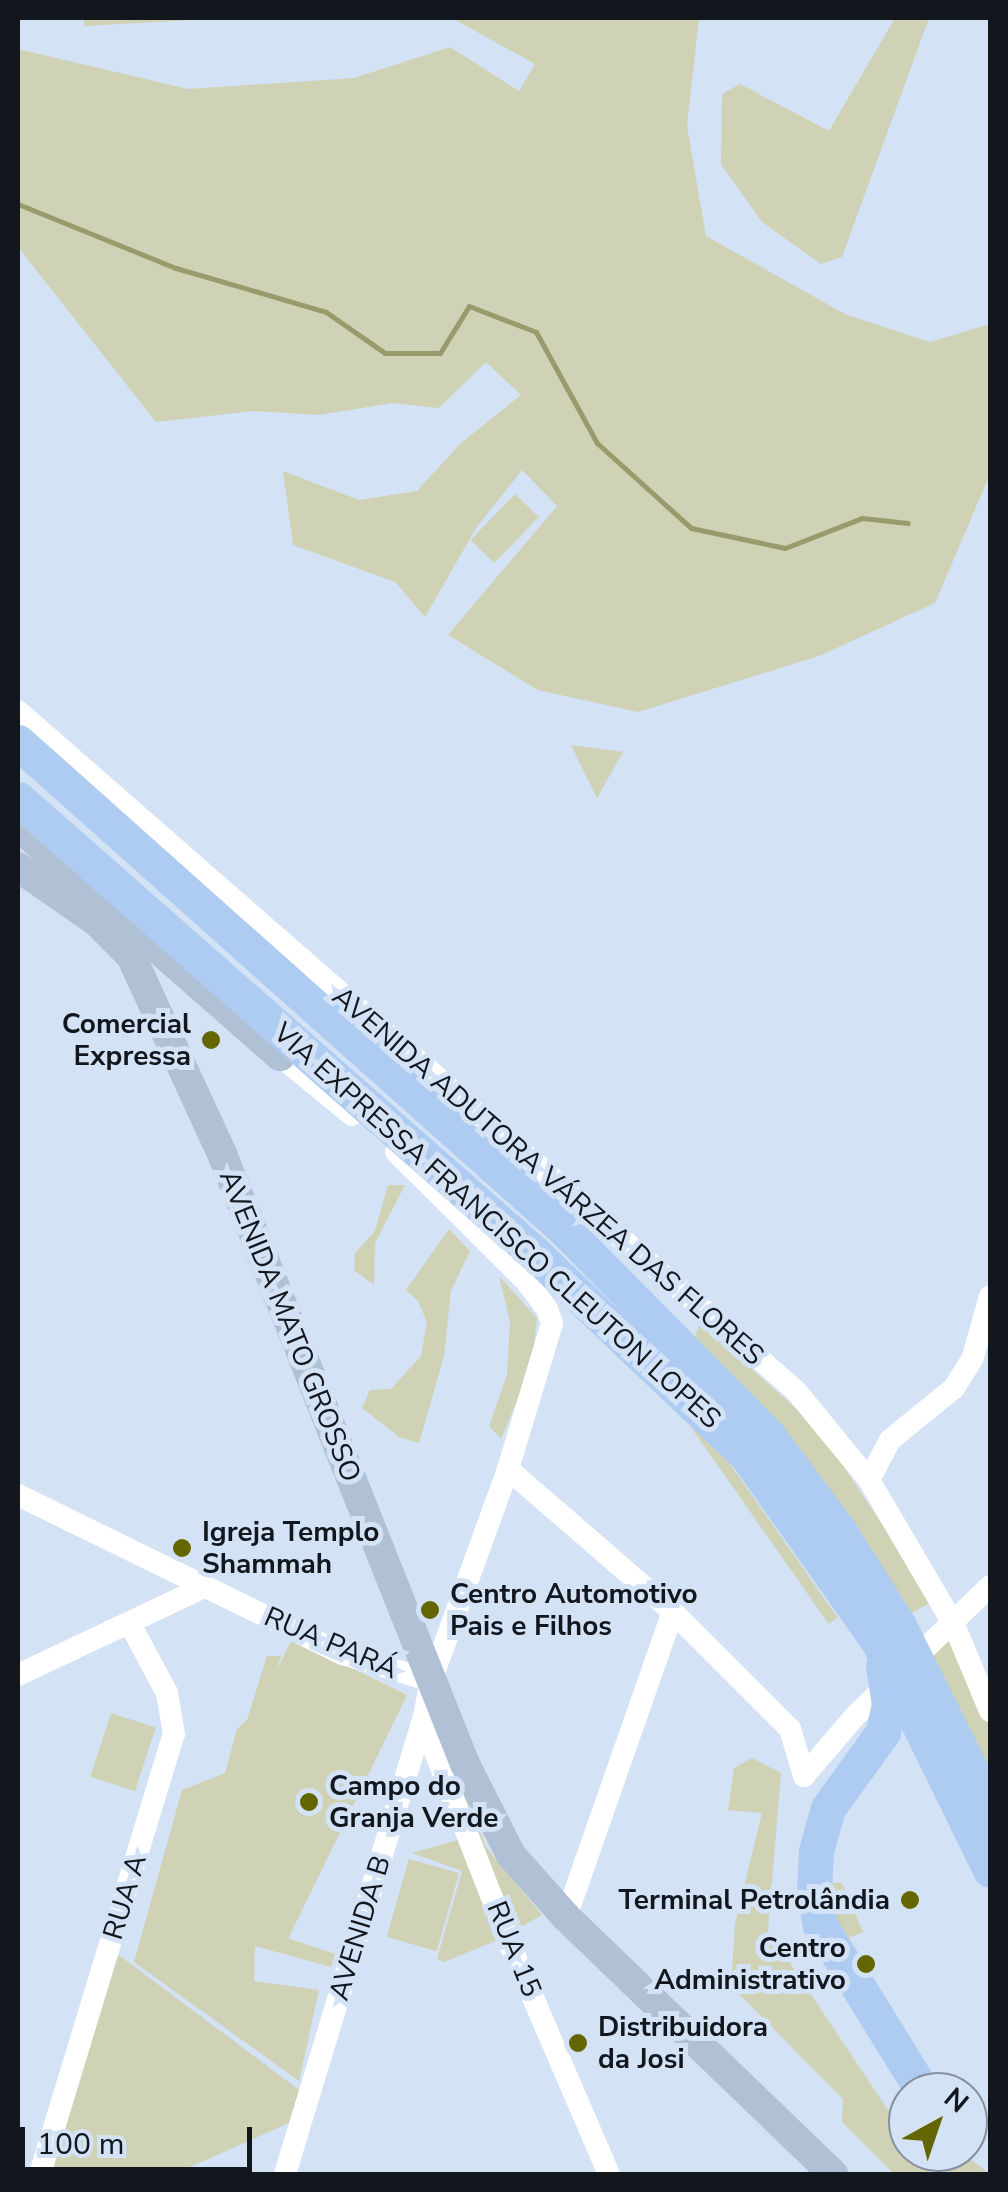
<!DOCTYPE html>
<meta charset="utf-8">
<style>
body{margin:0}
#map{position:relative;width:1008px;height:2192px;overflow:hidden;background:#d4e2f5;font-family:"Nunito Sans",sans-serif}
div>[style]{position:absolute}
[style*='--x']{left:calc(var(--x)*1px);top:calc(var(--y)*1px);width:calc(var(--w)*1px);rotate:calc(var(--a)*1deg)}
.green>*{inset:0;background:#cfd2b4;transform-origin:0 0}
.stream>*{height:5px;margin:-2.5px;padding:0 2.5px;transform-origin:2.5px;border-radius:2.5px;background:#989b6c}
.minor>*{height:22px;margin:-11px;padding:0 11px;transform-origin:11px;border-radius:11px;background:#fff}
.major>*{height:30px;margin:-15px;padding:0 15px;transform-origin:15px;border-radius:15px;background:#b1c1d5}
.highway>*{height:35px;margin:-17.5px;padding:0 17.5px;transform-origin:17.5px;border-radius:17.5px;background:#aecbf2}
.dots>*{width:28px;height:28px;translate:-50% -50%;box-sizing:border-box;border:5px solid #d4e2f5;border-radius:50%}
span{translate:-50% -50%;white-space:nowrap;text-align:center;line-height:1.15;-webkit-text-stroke:10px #d4e2f5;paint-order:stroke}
.poi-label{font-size:28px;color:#12161d;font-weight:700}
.right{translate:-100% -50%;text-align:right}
.left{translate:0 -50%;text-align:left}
.street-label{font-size:28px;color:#12161d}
.frame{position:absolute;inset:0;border:20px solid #12161d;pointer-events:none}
.north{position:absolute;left:888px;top:2072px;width:100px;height:100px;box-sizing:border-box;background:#d4e2f5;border:2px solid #86909f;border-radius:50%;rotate:40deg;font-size:28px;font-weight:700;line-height:40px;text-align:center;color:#12161d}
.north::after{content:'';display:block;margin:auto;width:35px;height:45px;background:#646602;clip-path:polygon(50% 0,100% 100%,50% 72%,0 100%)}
.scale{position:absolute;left:20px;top:2127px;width:232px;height:45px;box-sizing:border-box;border:5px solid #12161d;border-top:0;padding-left:12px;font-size:30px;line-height:35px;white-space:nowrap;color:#12161d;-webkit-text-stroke:8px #d4e2f5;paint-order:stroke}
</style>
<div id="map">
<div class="green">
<i style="clip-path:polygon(84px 18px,209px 18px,210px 19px,84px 26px)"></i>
<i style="clip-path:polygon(452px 18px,699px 18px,687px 126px,706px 236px,847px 315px,930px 342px,990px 324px,990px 474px,935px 603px,819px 656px,638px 712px,538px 690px,448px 635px,557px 506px,522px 470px,476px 528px,425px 617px,395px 582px,293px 545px,283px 471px,359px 500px,417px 491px,460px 444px,521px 395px,486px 362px,439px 408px,392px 403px,319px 415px,253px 411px,156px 422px,18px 247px,18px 49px,188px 89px,354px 78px,450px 47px,519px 91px,535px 64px)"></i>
<i style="clip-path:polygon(895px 18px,929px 18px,842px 257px,821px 264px,762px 222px,721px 164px,722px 94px,740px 84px,829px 131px)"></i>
<i style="left:515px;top:494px;width:33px;height:64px;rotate:44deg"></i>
<i style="clip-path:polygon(571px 745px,623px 752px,597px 798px)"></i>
<i style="clip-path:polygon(388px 1185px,405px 1185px,375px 1243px,374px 1285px,354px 1270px,355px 1253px,375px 1231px)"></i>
<i style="clip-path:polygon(449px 1229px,470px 1251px,451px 1291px,444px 1356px,419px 1443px,399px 1437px,362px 1408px,370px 1390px,391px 1389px,421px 1356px,427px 1322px,418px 1301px,406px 1290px)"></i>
<i style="clip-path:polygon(499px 1276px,537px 1318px,532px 1364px,501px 1439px,489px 1426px,507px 1375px,510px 1321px)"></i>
<i style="clip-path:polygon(700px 1323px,818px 1428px,933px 1601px,911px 1613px,787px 1440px,695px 1336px)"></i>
<i style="left:693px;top:1411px;width:252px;height:11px;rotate:55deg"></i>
<i style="clip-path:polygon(953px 1634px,990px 1727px,990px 1793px,926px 1663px)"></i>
<i style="left:292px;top:1639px;width:128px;height:282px;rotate:26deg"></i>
<i style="clip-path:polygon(267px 1656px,281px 1656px,205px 1910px,335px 1954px,331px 1967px,255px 1946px,254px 1981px,319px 1990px,299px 2081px,134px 1962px,182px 1790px,225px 1773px,237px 1729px,247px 1720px)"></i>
<i style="left:111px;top:1713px;width:47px;height:67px;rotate:18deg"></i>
<i style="clip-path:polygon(752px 1758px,781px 1773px,768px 1930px,908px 2140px,908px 2152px,916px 2152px,931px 2174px,894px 2174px,842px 2122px,843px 2099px,731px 1986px,735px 1924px,762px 1813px,728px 1810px,734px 1768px)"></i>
<i style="clip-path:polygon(463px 1790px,486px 1847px,542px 1915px,519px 1928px,466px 1819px)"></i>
<i style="clip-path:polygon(465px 1838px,500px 1939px,444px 1962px,437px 1959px,462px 1871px,412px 1853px)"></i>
<i style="left:409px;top:1859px;width:52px;height:81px;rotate:16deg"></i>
<i style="clip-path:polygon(832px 1883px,842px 1883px,863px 1932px,843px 1940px,828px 1893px)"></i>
<i style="clip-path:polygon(116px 1953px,302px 2092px,289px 2123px,174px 2174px,50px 2174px)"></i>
<i style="clip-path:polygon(932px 2152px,961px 2152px,990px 2174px,947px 2174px)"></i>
</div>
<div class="stream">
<i style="--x:18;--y:204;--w:170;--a:22.1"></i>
<i style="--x:176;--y:268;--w:156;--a:16.3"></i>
<i style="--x:326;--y:312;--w:72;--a:34.8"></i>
<i style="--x:385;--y:353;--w:55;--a:0"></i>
<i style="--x:440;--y:353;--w:55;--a:-58.3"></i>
<i style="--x:469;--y:306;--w:72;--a:21.2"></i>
<i style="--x:536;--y:332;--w:127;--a:61.2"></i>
<i style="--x:597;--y:443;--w:127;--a:42.1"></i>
<i style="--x:691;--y:528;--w:96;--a:12"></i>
<i style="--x:785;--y:548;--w:83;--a:-21.3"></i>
<i style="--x:862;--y:518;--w:46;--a:6.2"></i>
</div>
<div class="minor">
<i style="--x:18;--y:711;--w:1033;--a:41.15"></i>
<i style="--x:796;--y:1391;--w:115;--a:50.6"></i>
<i style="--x:869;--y:1480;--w:168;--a:59.6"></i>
<i style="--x:954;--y:1625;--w:93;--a:67.3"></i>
<i style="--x:280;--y:1056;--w:93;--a:39.3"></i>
<i style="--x:508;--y:1469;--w:218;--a:40.9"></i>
<i style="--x:673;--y:1612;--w:165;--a:45"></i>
<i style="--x:790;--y:1729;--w:49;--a:73.4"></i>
<i style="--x:869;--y:1480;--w:45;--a:-62.3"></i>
<i style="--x:890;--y:1440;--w:82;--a:-39.1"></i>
<i style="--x:954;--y:1388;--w:36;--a:-58"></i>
<i style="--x:973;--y:1357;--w:63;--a:-74.4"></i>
<i style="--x:18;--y:1495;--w:362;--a:26.1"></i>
<i style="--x:343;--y:1654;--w:92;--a:17.1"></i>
<i style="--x:18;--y:1675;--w:208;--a:-25.3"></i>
<i style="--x:423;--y:1721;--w:237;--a:68.7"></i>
<i style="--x:509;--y:1942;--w:253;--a:66.7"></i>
<i style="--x:804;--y:1776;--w:79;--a:-49.6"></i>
<i style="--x:855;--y:1716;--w:187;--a:-43.9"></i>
<i style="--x:566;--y:1917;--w:323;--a:-70.7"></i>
<i style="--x:40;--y:2174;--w:460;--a:-73.1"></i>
<i style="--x:174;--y:1734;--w:42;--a:-99.7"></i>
<i style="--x:167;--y:1693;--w:78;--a:-118.2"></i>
<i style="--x:285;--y:2174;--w:474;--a:-73.1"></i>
<i style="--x:423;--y:1721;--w:41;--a:-78.7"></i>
<i style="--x:431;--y:1681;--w:226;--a:-70"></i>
<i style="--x:508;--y:1469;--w:152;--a:-73.2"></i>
<i style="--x:552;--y:1323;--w:15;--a:-110"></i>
<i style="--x:547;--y:1309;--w:35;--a:-127"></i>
<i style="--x:526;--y:1281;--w:183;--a:-135.2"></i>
</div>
<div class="major">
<i style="--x:18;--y:826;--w:349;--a:41.3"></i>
<i style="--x:18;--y:867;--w:95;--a:34.7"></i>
<i style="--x:96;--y:921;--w:49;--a:45"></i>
<i style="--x:131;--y:956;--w:218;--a:65.3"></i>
<i style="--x:222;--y:1154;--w:657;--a:68.28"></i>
<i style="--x:465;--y:1764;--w:102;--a:63.2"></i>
<i style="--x:511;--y:1855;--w:83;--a:48.4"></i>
<i style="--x:566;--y:1917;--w:371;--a:43.9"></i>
</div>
<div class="highway">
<i style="--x:18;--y:742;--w:732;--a:41.73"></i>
<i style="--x:564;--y:1229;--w:290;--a:45.3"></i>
<i style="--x:768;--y:1435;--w:121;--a:53.4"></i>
<i style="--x:840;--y:1532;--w:109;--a:57.8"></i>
<i style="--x:898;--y:1624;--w:206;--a:63.4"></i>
<i style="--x:18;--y:799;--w:686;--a:41.34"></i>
<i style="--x:533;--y:1252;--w:296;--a:43.6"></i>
<i style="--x:747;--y:1456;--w:227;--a:54.7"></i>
<i style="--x:878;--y:1641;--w:255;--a:63.9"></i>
<i style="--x:883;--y:1666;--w:39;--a:81"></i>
<i style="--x:889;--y:1705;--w:28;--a:103"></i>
<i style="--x:883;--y:1732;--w:94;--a:125.9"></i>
<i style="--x:828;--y:1808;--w:45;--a:105.6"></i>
<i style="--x:816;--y:1851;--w:41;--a:92.8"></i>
<i style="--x:814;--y:1892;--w:34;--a:80"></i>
<i style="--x:820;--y:1925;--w:196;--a:58.3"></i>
</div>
<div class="dots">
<i style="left:211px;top:1040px;background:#646602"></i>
<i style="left:182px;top:1548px;background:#646602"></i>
<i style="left:430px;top:1610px;background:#646602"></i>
<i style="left:309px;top:1802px;background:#646602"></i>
<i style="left:910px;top:1900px;background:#646602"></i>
<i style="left:866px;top:1964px;background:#646602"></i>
<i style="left:578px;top:2043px;background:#646602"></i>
</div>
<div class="poi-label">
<span class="right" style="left:191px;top:1040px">Comercial<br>Expressa</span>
<span class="left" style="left:202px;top:1548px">Igreja Templo<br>Shammah</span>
<span class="left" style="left:450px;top:1610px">Centro Automotivo<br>Pais e Filhos</span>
<span class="left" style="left:329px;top:1802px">Campo do<br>Granja Verde</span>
<span class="right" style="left:890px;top:1900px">Terminal Petrolândia</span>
<span class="right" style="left:846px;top:1964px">Centro<br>Administrativo</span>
<span class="left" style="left:598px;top:2043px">Distribuidora<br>da Josi</span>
</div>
<div class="street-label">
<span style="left:548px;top:1176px;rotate:41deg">AVENIDA ADUTORA VÁRZEA DAS FLORES</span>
<span style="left:497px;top:1226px;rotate:42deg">VIA EXPRESSA FRANCISCO CLEUTON LOPES</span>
<span style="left:290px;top:1326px;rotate:68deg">AVENIDA MATO GROSSO</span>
<span style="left:331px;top:1643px;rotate:23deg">RUA PARÁ</span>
<span style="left:125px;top:1897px;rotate:-73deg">RUA A</span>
<span style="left:360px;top:1928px;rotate:-73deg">AVENIDA B</span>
<span style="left:514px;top:1949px;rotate:68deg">RUA 15</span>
</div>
<div class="frame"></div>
<div class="north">N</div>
<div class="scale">100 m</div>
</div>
